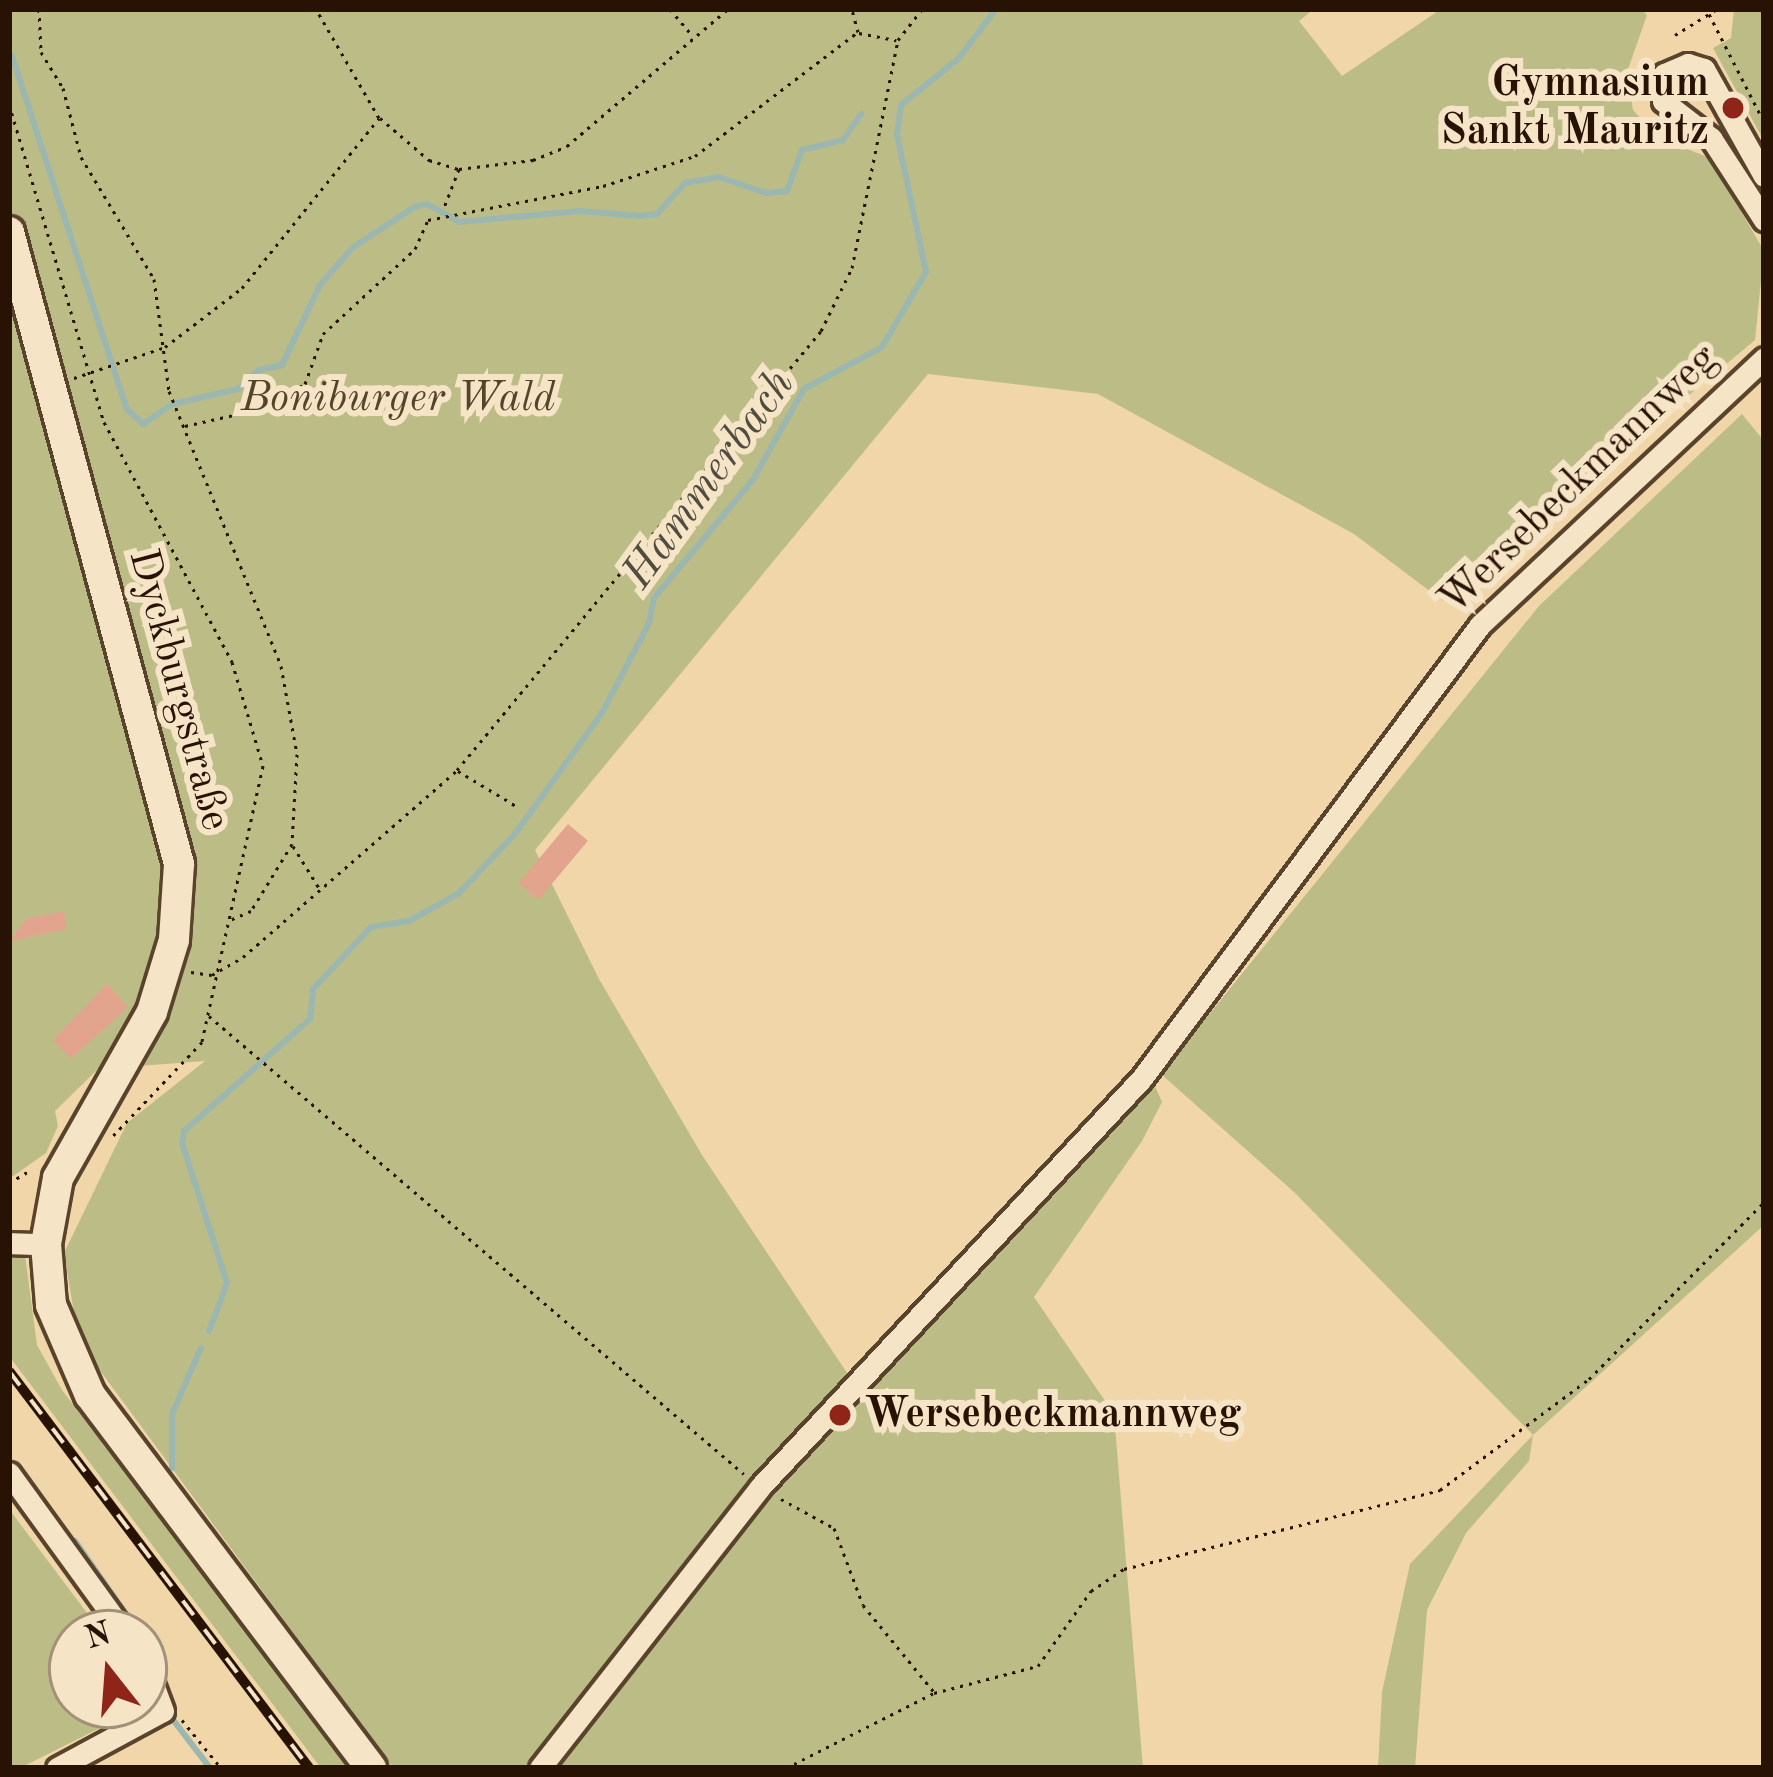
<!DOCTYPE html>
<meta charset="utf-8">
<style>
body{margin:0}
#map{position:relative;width:1773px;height:1777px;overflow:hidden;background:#f0d6a8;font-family:"Old Standard TT",serif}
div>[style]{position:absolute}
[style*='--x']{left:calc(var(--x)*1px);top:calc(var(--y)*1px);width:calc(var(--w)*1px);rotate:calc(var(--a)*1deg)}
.green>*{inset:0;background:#bcbd86}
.stream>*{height:6px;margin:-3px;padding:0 3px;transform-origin:3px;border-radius:3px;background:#9bb7af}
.building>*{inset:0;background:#e3a48e;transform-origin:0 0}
.path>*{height:3px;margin-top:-1.5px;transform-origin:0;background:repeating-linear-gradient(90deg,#281203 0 3px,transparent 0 9px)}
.roads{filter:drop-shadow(3px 0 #5a432c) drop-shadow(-3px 0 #5a432c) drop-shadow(0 3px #5a432c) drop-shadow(0 -3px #5a432c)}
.street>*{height:21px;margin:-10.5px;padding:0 10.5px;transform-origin:10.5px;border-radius:10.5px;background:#f5e4c6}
.secondary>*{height:30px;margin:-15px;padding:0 15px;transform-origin:15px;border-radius:15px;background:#f5e4c6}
.rail>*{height:10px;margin-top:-5px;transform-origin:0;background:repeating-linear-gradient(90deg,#f5e4c6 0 18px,#281203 0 36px);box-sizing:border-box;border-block:3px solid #281203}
.dots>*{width:33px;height:33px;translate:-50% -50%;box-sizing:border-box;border:6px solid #f5e4c6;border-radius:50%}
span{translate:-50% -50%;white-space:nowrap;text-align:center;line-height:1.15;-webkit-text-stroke:12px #f5e4c6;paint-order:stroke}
.poi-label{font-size:42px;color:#281203;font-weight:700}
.right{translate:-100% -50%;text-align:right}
.left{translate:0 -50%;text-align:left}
.park-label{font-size:42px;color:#54452a;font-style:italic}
.street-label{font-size:42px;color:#281203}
.water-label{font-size:45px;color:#504c3f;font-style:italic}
.frame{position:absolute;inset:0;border:12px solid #281203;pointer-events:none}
.north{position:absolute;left:48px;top:1609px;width:120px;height:120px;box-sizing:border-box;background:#f5e4c6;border:3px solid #a39078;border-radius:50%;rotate:343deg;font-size:33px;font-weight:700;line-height:48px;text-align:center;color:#281203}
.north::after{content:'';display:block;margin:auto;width:42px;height:54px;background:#8f2418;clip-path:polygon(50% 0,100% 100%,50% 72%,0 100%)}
</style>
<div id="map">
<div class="green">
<i style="clip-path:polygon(9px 9px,1314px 9px,1299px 21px,1342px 76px,1441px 9px,1641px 9px,1647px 15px,1627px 72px,1633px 110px,1659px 138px,1710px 158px,1764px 251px,1755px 340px,1443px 601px,1354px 534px,1098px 394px,928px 374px,535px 850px,599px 979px,702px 1155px,855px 1385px,1154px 1084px,1162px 1102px,1142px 1141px,1034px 1297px,1114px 1414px,1143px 1768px,393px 1768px,79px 1342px,64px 1253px,127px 1123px,205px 1061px,98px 1069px,55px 1111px,58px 1126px,46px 1153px,9px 1179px)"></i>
<i style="clip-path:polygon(1734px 9px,1764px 9px,1764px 141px,1713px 48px,1731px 38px)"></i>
<i style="clip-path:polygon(1742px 414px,1764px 441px,1764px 1225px,1533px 1435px,1529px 1461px,1466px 1533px,1427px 1610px,1415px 1768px,1378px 1768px,1382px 1692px,1410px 1564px,1533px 1435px,1294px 1192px,1161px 1074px,1539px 606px)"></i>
<i style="clip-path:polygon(9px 1253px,25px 1255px,37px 1345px,62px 1390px,350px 1768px,321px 1768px,9px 1356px)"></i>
<i style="clip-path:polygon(9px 1509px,102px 1633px,72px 1633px,72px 1705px,142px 1707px,20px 1768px,9px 1768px)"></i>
</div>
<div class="stream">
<i style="--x:12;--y:56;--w:371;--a:72"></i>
<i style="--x:127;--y:409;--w:22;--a:43"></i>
<i style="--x:143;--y:424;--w:36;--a:-34"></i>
<i style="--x:173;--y:404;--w:67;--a:-13"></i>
<i style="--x:238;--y:389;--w:28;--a:-42"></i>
<i style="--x:259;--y:370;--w:24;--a:-12"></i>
<i style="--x:282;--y:365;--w:89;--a:-64.6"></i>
<i style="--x:320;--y:285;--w:49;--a:-49.1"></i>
<i style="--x:352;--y:248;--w:74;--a:-33.5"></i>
<i style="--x:414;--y:207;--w:13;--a:-13"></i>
<i style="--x:427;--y:204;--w:37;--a:29"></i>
<i style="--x:459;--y:222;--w:121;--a:-5.2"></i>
<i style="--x:579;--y:211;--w:62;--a:4.6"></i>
<i style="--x:641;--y:216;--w:16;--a:-7"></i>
<i style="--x:657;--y:214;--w:42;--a:-47.9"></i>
<i style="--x:685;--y:183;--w:35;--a:-10"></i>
<i style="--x:719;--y:177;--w:50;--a:18.8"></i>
<i style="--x:766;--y:193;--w:21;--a:-5"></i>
<i style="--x:787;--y:191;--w:44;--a:-69.9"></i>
<i style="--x:802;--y:150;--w:42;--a:-13.7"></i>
<i style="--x:843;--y:140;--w:32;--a:-55"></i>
<i style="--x:267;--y:1057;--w:57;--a:-41.5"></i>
<i style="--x:310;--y:1019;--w:30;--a:-84"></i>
<i style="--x:313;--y:989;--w:85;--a:-46.9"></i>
<i style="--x:371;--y:927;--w:38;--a:-9"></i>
<i style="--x:409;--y:921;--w:56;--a:-28.9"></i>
<i style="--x:458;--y:894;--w:83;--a:-46.5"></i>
<i style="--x:515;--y:834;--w:149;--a:-54.3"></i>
<i style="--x:602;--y:713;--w:102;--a:-62.4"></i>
<i style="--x:649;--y:623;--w:25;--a:-79"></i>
<i style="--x:654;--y:598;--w:153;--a:-50.1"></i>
<i style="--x:752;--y:481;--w:106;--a:-60.5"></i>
<i style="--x:804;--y:389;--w:89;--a:-28.3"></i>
<i style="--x:882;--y:347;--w:87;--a:-59.6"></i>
<i style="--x:926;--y:272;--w:141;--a:-101.9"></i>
<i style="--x:897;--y:134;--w:29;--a:-82"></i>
<i style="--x:901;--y:105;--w:75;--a:-39"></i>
<i style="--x:959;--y:58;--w:61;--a:-52.9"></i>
<i style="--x:209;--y:1331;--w:51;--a:-69.4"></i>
<i style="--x:227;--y:1283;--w:147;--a:-107.8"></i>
<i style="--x:182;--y:1143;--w:12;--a:-81"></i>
<i style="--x:184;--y:1131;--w:107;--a:-41.6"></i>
<i style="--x:172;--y:1468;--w:54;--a:-90"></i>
<i style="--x:172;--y:1414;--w:72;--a:-66.3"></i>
<i style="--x:75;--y:1541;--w:89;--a:55.1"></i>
<i style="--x:105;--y:1631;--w:3;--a:45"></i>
<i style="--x:174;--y:1721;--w:59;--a:52.5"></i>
</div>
<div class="building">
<i style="left:568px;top:824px;width:26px;height:77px;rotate:40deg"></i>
<i style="clip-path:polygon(64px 911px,67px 929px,9px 941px,26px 919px)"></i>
<i style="clip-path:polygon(107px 984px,128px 1007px,71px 1059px,53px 1040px)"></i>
</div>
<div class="path">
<i style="--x:39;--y:9;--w:43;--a:87.3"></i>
<i style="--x:41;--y:52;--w:42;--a:58.6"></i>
<i style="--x:63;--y:88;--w:71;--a:75.4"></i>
<i style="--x:81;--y:157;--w:142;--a:59.1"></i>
<i style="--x:154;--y:279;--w:113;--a:82.4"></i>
<i style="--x:169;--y:391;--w:297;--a:67.8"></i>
<i style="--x:281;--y:666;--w:89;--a:79.7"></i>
<i style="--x:297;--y:754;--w:90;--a:93.2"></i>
<i style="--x:292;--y:844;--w:79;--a:121.5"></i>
<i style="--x:251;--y:911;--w:25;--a:157"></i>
<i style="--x:670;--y:9;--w:34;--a:50"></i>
<i style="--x:1709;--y:14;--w:121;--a:63"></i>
<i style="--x:859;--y:33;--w:38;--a:11"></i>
<i style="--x:1675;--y:35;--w:49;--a:-31.8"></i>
<i style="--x:9;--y:104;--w:332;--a:73.4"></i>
<i style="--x:104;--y:422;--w:272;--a:61.9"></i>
<i style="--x:232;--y:662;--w:109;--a:73.4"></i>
<i style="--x:263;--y:766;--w:283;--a:102.5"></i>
<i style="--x:202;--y:1042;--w:131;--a:133.5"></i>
<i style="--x:380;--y:118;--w:65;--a:40.6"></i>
<i style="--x:429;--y:160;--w:31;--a:17"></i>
<i style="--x:459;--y:169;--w:44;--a:111.3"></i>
<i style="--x:459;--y:169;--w:75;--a:-6.9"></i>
<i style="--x:533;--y:160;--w:37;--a:-22"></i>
<i style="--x:567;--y:146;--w:211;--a:-40.4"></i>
<i style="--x:74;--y:378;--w:96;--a:-18.8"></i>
<i style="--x:165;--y:347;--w:97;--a:-37.5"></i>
<i style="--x:242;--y:288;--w:218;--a:-51.1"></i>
<i style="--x:379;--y:118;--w:126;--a:-120"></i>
<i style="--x:185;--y:426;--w:68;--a:-12.8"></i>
<i style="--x:251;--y:411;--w:60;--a:-26.6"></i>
<i style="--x:305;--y:384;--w:53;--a:-70.2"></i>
<i style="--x:323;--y:334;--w:125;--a:-42.7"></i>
<i style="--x:415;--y:249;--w:32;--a:-66"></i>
<i style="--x:428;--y:220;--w:178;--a:-11"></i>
<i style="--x:603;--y:186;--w:97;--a:-18.1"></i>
<i style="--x:695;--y:156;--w:205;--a:-37.3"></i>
<i style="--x:858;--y:32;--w:24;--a:-105"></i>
<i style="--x:458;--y:771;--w:68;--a:31.1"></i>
<i style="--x:293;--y:846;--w:49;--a:58.2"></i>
<i style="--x:191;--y:972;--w:21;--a:8"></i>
<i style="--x:212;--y:975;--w:36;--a:-30"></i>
<i style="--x:243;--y:957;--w:284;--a:-41.1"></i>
<i style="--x:457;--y:770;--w:570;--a:-50.34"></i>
<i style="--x:821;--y:331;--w:70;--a:-63.8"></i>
<i style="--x:852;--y:268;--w:233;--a:-78.6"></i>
<i style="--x:898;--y:40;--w:39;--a:-52"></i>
<i style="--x:209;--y:1016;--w:704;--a:40.57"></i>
<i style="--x:9;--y:1183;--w:26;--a:-31"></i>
<i style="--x:781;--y:1499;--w:60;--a:28.7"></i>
<i style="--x:834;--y:1528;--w:82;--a:69.4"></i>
<i style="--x:863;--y:1605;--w:112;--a:50.8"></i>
<i style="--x:182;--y:1720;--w:62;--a:50.9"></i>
<i style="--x:786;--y:1768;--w:166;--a:-26.9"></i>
<i style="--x:934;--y:1693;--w:107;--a:-14.6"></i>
<i style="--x:1038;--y:1666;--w:92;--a:-54.8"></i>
<i style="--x:1091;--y:1591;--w:40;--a:-34"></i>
<i style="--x:1124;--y:1569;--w:326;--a:-14"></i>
<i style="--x:1440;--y:1490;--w:186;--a:-36.7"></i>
<i style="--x:1589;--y:1379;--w:249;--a:-45.3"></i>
</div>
<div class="roads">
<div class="street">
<i style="--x:1764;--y:176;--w:123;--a:-119.3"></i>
<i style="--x:1704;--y:69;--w:17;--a:-163"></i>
<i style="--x:1688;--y:64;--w:26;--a:157"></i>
<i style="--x:1664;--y:74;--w:27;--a:92"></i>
<i style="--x:1663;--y:101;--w:61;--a:37.6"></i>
<i style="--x:1711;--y:138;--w:98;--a:57.1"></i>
<i style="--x:9;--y:1243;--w:37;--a:2"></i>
<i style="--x:9;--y:1473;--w:198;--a:54.1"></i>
<i style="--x:57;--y:1768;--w:120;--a:-28.3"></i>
<i style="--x:163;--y:1711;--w:54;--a:-110.4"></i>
<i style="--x:540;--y:1768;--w:357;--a:-51.9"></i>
<i style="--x:760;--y:1487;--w:560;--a:-46.95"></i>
<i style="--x:1142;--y:1078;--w:565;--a:-53.27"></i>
<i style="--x:1480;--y:625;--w:390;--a:-43.2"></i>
</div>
<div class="secondary">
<i style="--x:9;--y:232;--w:654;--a:74.94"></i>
<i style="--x:179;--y:864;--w:76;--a:93.8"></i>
<i style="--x:174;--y:940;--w:75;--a:107"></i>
<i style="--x:152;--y:1012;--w:191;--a:119.5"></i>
<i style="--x:58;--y:1178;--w:67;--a:100.3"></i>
<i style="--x:46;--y:1244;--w:61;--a:85.3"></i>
<i style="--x:51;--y:1305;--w:98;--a:66.6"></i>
<i style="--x:90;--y:1395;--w:467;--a:53"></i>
</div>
</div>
<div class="rail">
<i style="--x:9;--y:1371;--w:498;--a:52.9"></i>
</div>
<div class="dots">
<i style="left:1733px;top:108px;background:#8f2418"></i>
<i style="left:840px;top:1415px;background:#8f2418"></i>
</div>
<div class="poi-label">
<span class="right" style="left:1709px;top:108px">Gymnasium<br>Sankt Mauritz</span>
<span class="left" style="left:864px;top:1415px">Wersebeckmannweg</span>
</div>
<div class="park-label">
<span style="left:398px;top:399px">Boniburger Wald</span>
</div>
<div class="street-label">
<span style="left:1579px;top:480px;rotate:-44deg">Wersebeckmannweg</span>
<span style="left:178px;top:690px;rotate:75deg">Dyckburgstraße</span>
</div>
<div class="water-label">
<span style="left:710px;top:480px;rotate:-54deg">Hammerbach</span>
</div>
<div class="frame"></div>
<div class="north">N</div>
</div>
